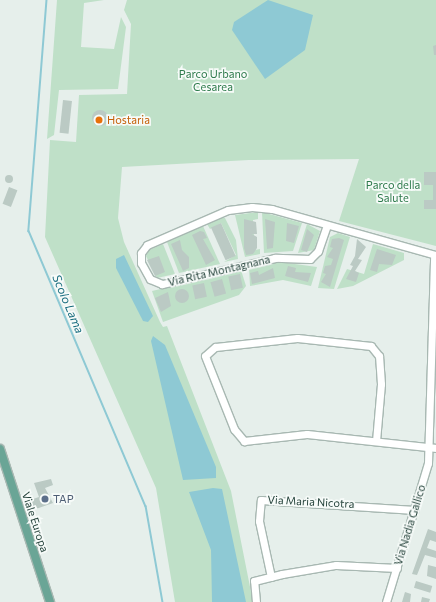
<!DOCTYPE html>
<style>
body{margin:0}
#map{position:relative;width:436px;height:602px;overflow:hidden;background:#e6efeb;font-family:Commissioner,sans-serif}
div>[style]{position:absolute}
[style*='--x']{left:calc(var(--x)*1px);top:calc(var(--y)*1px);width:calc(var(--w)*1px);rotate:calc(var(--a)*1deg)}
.green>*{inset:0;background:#bfe0c8}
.water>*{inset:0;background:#8ec9d4}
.stream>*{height:1.5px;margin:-0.75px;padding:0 0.75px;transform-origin:0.75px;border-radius:0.75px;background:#8ec9d4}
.building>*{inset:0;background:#bbcac4;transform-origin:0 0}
.round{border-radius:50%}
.roads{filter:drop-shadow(1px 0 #a8b8b2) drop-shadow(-1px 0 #a8b8b2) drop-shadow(0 1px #a8b8b2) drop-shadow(0 -1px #a8b8b2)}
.minor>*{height:7px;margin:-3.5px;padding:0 3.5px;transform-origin:3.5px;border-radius:3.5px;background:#fff}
.major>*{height:8px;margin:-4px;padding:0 4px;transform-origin:4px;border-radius:4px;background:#6aa596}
.dots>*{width:11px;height:11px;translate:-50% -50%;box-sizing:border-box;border:2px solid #f7fbf9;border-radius:50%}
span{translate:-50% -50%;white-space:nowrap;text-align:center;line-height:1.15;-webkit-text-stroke:3.5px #f7fbf9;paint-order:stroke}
.park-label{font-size:11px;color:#2d7a4b}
.food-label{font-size:11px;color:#c56008}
.left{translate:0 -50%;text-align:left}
.street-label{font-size:11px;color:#24423a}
.service-label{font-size:11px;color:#4e5e75}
.water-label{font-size:12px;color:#1c6f80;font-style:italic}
</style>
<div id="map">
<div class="green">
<i style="clip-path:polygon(57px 0,104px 0,84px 3px,81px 47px,114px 49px,121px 17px,126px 27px,118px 89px,59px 90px,54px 135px,47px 139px)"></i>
<i style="clip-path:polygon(127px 0,436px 0,436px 246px,339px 221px,359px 159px,249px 160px,122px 167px,118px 218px,124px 242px,160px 322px,163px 327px,167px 326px,231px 491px,253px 602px,175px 602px,156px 488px,45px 237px,50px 140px,76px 142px,79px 95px,127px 94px,131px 24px,124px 10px)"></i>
<i style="clip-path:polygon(258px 212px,258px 219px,253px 220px,255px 250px,260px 249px,260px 254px,245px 257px,235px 215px)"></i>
<i style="clip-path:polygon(262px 212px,302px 223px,293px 251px,264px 253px)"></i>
<i style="clip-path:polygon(221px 218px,225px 218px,236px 240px,238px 259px,224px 262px,236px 255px,221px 223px,210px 229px,207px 224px)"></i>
<i style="clip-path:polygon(307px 224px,320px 231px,314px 250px,298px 253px)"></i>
<i style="clip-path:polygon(203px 226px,220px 264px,179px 273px,167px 242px)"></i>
<i style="clip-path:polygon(338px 233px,350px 237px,334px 289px,318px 288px,330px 237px)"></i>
<i style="clip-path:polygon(163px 244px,175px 274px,157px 278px,146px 256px,149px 250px)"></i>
<i style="clip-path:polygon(373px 244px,404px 253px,404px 260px,353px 286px,337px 289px,347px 269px,364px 274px)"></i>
<i style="clip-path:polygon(280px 262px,317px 267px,311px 286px,283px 280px,250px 286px,249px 268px)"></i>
<i style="clip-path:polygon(241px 270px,246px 286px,239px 295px,163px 322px,152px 291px)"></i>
</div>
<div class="water">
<i style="clip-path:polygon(268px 0,313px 15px,305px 50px,265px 79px,232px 30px,234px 22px)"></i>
<i style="clip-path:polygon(124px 255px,153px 316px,148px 322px,143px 321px,116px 268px,116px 259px)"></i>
<i style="clip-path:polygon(153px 336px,165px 345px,216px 467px,216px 478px,183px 480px,151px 341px)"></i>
<i style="clip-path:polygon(213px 488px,222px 489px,246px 602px,212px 602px,211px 550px,189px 492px)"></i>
</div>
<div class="stream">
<i style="--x:47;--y:0;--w:232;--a:94.5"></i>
<i style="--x:29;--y:231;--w:299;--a:67"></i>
<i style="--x:146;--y:506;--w:97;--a:80"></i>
</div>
<div class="building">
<i style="clip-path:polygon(436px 45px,436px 55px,434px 55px,433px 46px)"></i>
<i style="left:63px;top:100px;width:9px;height:33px;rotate:6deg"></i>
<i class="round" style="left:92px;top:110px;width:16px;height:16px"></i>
<i style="clip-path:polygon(424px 172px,436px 172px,436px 209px,424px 209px,424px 200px,433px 200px,433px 185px,424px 185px)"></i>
<i class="round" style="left:5px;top:175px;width:8px;height:8px"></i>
<i style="left:9px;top:187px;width:9px;height:18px;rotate:21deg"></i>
<i style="clip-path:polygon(244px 219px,256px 222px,257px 234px,252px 234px,257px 237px,257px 248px,253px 254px,246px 255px,244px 248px)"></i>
<i style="clip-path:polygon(265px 219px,275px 222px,273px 248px,267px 249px)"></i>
<i style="left:221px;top:223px;width:36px;height:11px;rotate:66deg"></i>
<i style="clip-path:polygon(287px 223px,299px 226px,294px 243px,286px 241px)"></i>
<i style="clip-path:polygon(307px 229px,314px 235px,307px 252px,301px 250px)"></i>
<i style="clip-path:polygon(200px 231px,204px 232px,207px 238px,203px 239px,215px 260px,206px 265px,192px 235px)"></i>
<i style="clip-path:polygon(339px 238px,344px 240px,330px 287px,321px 282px,326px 274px,323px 273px,325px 266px,331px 265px,333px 259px,327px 257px,333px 248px,330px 247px,332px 239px)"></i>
<i style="clip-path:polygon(357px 239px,366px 247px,358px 259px,362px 260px,355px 271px,359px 273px,356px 282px,346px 279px,353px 266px,350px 265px,355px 256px)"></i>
<i style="clip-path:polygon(180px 240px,182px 250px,189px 257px,189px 268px,183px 271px,171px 244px)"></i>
<i style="clip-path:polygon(377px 249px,396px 255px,392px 265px,379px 264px,377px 272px,370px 270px)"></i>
<i style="clip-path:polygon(159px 256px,165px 272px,155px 276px,147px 260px)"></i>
<i style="clip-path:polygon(288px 266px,296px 268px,295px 272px,311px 273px,308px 282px,285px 276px)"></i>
<i style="clip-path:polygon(273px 268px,275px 278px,252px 284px,250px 273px,258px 271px,259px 275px)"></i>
<i style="left:240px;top:274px;width:14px;height:12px;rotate:78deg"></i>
<i style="left:222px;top:279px;width:15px;height:12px;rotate:74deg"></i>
<i style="left:204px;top:283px;width:14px;height:12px;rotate:78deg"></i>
<i class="round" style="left:175px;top:289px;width:14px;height:14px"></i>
<i style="clip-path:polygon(168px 292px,171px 306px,161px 312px,155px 298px)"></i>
<i style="clip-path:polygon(51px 479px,53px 485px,45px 488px,53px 503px,33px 510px,30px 500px,39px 497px,34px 483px)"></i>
<i style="clip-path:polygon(428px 529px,436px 532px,436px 542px,430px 540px,427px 548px,436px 551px,436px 558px,425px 555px,417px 575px,412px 574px)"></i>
<i style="clip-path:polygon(428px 565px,436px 567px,436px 579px,427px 576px)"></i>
<i style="left:416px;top:581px;width:17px;height:7px;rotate:17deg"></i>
<i style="clip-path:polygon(405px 592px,411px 594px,410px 602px,402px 602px)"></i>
<i style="clip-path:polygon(422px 597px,430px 599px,429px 602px,421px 602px)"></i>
</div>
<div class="roads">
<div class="minor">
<i style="--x:327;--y:225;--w:28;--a:109"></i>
<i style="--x:318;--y:251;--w:11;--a:135"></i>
<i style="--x:310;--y:259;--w:35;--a:-178"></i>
<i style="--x:275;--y:258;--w:116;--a:167"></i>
<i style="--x:162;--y:284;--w:13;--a:-157"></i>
<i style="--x:150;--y:279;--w:18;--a:-119"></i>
<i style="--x:141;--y:263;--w:10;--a:-90"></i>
<i style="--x:141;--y:253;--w:10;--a:-53"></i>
<i style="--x:147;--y:245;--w:88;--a:-23.4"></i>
<i style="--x:228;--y:210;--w:24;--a:-7"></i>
<i style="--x:252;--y:207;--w:20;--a:6"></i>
<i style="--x:272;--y:209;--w:170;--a:15.7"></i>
<i style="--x:376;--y:441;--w:57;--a:-85"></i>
<i style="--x:381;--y:384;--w:28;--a:-94"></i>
<i style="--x:379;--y:356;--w:13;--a:-129"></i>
<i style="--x:371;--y:346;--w:74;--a:-173.8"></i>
<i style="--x:297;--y:338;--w:82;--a:173.7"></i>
<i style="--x:215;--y:347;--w:13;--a:138"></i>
<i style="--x:205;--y:356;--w:79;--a:68.3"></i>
<i style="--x:234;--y:429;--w:16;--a:50"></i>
<i style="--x:244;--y:441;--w:63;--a:-6.3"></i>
<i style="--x:307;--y:434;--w:130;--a:6.2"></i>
<i style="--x:271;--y:577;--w:57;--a:-102.1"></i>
<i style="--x:259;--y:521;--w:21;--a:-85"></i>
<i style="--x:261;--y:500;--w:154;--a:3.7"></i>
<i style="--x:256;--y:602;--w:21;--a:-95"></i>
<i style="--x:254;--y:581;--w:29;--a:-14"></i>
<i style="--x:282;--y:574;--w:55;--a:-9.5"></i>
<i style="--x:336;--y:565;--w:61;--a:2.8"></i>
<i style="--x:386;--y:602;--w:145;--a:-73.2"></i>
<i style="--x:428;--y:463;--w:208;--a:-88.3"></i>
</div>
<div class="major">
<i style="--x:0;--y:449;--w:161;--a:71.9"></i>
</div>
</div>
<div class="dots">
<i style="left:99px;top:120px;background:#e8710a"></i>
<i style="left:45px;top:499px;background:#5c6f8a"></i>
</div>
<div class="park-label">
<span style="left:213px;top:81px">Parco Urbano<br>Cesarea</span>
<span style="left:393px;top:192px">Parco della<br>Salute</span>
</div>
<div class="food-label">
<span class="left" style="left:107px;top:120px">Hostaria</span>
</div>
<div class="street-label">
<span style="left:219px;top:271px;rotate:-13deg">Via Rita Montagnana</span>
<span style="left:311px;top:502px;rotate:3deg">Via Maria Nicotra</span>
<span style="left:35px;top:522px;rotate:72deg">Viale Europa</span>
<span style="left:410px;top:525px;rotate:-73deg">Via Nadia Gallico</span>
</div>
<div class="service-label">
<span class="left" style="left:53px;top:499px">TAP</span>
</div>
<div class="water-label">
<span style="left:68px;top:304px;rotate:67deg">Scolo Lama</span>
</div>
</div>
